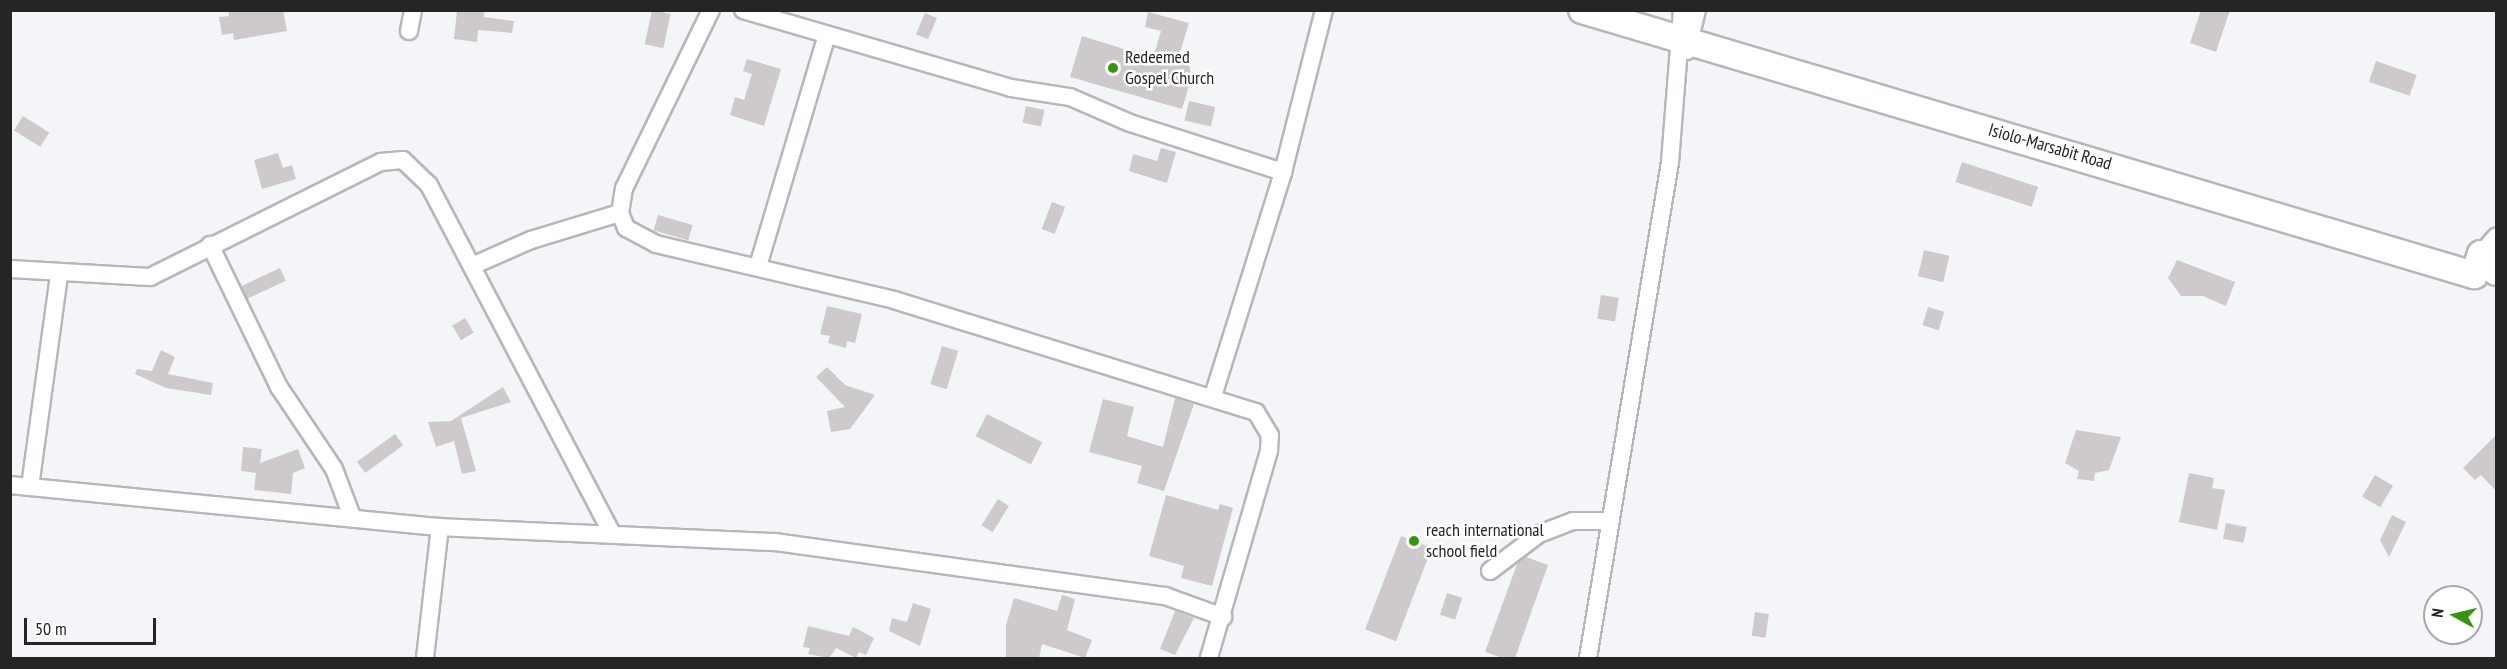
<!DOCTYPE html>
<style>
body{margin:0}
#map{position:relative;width:2507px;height:669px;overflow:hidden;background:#f4f5f8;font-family:"PT Sans Narrow",sans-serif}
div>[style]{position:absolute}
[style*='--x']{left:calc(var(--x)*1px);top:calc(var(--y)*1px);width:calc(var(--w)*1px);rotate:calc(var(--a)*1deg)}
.building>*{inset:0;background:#cecacc;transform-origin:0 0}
.roads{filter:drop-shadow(2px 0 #b5b7ba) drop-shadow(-2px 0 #b5b7ba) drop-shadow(0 2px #b5b7ba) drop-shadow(0 -2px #b5b7ba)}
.minor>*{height:16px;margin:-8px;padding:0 8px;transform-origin:8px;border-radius:8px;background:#fff}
.highway>*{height:26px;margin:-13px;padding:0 13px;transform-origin:13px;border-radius:13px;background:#fff}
.dots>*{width:16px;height:16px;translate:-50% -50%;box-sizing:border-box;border:3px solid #fff;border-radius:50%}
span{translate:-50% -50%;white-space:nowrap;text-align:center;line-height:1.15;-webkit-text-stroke:5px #fff;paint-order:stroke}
.poi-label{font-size:18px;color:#252526}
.left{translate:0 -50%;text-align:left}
.street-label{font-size:18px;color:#252526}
.frame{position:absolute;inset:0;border:12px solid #252526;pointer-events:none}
.north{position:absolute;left:2423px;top:585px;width:60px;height:60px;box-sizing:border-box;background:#fff;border:2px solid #a8a8a8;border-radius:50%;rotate:278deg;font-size:16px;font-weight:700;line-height:24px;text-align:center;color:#252526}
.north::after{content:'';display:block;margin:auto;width:21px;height:27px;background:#379410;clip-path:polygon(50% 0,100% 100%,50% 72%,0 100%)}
.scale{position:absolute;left:24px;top:618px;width:132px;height:27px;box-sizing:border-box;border:3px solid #252526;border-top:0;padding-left:8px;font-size:18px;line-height:21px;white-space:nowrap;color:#252526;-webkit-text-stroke:4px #fff;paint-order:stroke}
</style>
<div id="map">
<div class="building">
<i style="clip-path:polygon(228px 10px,283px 10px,287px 31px,234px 40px,233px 33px,222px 35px,219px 17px,229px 16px)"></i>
<i style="clip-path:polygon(457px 10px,484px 10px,484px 17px,514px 21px,512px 33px,478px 30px,477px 42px,454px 39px)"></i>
<i style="left:652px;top:10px;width:19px;height:35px;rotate:12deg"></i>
<i style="clip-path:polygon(2201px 10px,2230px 10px,2216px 52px,2190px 43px)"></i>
<i style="clip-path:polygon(1148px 12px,1189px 23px,1178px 59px,1188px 62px,1192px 76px,1182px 109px,1070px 77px,1082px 36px,1153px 58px,1161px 31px,1145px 27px)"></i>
<i style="left:925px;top:13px;width:13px;height:23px;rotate:23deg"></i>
<i style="clip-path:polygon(747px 59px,781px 69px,764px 126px,730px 115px,735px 97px,744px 100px,752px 74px,743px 71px)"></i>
<i style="left:2376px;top:61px;width:43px;height:22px;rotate:19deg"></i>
<i style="left:1189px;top:101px;width:27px;height:20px;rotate:13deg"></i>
<i style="left:1026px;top:106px;width:19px;height:17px;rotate:12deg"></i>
<i style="left:23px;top:116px;width:31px;height:17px;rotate:32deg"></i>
<i style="clip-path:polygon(1161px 148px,1176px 152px,1167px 183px,1129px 171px,1133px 154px,1157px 161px)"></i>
<i style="clip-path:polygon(278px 153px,283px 168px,292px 165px,296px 179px,262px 189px,254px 160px)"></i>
<i style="left:1962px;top:162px;width:80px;height:21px;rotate:18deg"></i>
<i style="left:1052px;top:202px;width:14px;height:29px;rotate:21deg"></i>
<i style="left:658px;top:215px;width:36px;height:16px;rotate:16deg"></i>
<i style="left:1924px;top:250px;width:26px;height:27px;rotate:13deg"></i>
<i style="clip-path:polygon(2177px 260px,2235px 282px,2226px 306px,2203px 296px,2181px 296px,2168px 278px)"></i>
<i style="left:280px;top:268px;width:14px;height:43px;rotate:65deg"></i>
<i style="left:1601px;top:295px;width:18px;height:24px;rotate:9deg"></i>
<i style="clip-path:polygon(827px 306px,862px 314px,855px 343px,847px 341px,846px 348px,828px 343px,830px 336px,820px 334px)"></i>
<i style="left:1928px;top:307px;width:17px;height:19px;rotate:17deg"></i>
<i style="left:465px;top:318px;width:17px;height:15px;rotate:59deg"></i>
<i style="left:942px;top:346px;width:17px;height:40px;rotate:17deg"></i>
<i style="clip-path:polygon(161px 350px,175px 357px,168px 374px,213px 383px,211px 395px,166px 388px,135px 374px,137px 369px,152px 371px)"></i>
<i style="clip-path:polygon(827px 367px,845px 385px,875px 395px,850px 429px,831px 432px,827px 411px,845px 407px,816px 377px)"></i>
<i style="clip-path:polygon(503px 387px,511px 402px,461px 418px,476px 471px,462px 474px,454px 441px,436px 447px,428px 422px,451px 421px)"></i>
<i style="clip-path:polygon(1175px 398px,1194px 404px,1164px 491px,1137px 483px,1142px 466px,1089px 452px,1103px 399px,1134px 407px,1127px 436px,1163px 447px)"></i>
<i style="left:987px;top:414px;width:62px;height:25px;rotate:27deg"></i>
<i style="clip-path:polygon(2076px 430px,2121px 437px,2109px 470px,2095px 473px,2094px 481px,2077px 479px,2079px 471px,2065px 463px)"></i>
<i style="left:395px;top:434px;width:14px;height:47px;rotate:54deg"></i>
<i style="clip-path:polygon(2496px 435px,2496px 491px,2481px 475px,2475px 480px,2463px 468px)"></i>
<i style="clip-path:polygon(243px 447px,262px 449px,260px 463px,298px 449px,305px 468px,293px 473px,291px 494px,254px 490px,256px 473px,241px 471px)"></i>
<i style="clip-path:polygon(2189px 473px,2214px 478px,2212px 488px,2225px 490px,2217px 530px,2179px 522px)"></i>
<i style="left:2375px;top:475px;width:21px;height:25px;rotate:31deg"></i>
<i style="clip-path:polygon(1166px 495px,1218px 510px,1220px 504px,1233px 508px,1212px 586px,1181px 578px,1184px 566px,1149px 556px)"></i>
<i style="left:998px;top:499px;width:13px;height:31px;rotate:32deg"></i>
<i style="clip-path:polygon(2392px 515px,2406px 522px,2389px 557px,2380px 540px)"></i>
<i style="left:2226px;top:523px;width:21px;height:16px;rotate:11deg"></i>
<i style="left:1401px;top:536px;width:33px;height:100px;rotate:21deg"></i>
<i style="clip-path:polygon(1526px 557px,1548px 565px,1515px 658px,1503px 658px,1485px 652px,1517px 564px)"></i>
<i style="left:1447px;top:593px;width:16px;height:23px;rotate:18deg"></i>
<i style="clip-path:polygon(1062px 595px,1075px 599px,1067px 630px,1092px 640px,1085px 658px,1042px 644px,1039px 658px,1006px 658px,1006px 625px,1014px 598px,1057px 611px)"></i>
<i style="clip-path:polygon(913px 603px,931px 609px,920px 646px,889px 631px,892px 618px,907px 622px)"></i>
<i style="clip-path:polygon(1175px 611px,1194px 618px,1175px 655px,1160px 649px)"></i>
<i style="left:1755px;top:612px;width:14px;height:24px;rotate:8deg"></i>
<i style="clip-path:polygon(808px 626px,849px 636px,853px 627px,874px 638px,866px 655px,859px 652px,856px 658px,836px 648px,829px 658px,808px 654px,810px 648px,803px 647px)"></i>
</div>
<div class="roads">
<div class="minor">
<i style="--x:711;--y:10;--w:198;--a:116"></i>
<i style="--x:624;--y:188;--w:25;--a:99"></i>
<i style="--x:620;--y:213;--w:16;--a:68"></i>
<i style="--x:626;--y:228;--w:34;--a:28"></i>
<i style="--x:656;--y:244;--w:244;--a:13.2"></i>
<i style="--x:894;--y:300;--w:379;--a:17.2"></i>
<i style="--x:1256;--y:412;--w:27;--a:59"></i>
<i style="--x:1270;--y:435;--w:16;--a:94"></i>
<i style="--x:1269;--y:451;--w:216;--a:106.2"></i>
<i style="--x:743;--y:10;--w:279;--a:16.2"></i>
<i style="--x:1011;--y:88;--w:60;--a:8.7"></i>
<i style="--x:1070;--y:97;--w:65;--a:23.4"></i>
<i style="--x:1130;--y:123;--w:161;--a:17.8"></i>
<i style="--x:409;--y:31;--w:21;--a:-79"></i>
<i style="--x:1687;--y:51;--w:42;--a:-76.3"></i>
<i style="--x:210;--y:245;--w:158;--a:64.1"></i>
<i style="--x:279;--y:387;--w:99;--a:56.1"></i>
<i style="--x:334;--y:469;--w:53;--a:69.2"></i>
<i style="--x:2481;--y:254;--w:23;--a:-49"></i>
<i style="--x:472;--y:266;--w:64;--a:-23.8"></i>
<i style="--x:531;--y:240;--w:93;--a:-16.9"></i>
<i style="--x:758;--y:266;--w:241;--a:-73.4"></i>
<i style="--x:10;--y:269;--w:140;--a:3.3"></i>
<i style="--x:150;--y:277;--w:258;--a:-26.5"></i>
<i style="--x:381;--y:162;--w:22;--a:-5"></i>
<i style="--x:403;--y:160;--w:36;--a:44"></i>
<i style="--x:429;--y:185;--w:391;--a:62.3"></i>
<i style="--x:1213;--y:396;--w:235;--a:-72.6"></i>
<i style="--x:1283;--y:172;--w:167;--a:-75.8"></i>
<i style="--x:10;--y:485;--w:432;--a:5.6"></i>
<i style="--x:440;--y:527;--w:335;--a:2.6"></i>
<i style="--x:775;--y:542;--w:394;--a:7.9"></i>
<i style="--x:1165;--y:596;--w:62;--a:19.9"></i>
<i style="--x:30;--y:487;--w:215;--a:-82.2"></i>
<i style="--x:1490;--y:571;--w:61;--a:-37.1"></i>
<i style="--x:1539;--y:534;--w:36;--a:-21"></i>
<i style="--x:1573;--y:521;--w:36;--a:0"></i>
<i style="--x:425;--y:658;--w:132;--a:-83.5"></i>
<i style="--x:1588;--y:658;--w:503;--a:-80.61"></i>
<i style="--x:1670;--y:162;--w:152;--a:-85.5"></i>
</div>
<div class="highway">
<i style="--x:1582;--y:10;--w:931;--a:16.55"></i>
<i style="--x:2474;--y:275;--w:22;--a:-72"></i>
<i style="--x:2481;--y:254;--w:23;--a:50"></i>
</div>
</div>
<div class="dots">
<i style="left:1113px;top:68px;background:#379410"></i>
<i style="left:1414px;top:541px;background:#379410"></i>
</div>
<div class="poi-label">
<span class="left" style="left:1125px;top:68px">Redeemed<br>Gospel Church</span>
<span class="left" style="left:1426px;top:541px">reach international<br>school field</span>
</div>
<div class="street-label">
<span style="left:2050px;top:147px;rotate:16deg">Isiolo-Marsabit Road</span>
</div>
<div class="frame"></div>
<div class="north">N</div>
<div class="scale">50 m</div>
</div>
